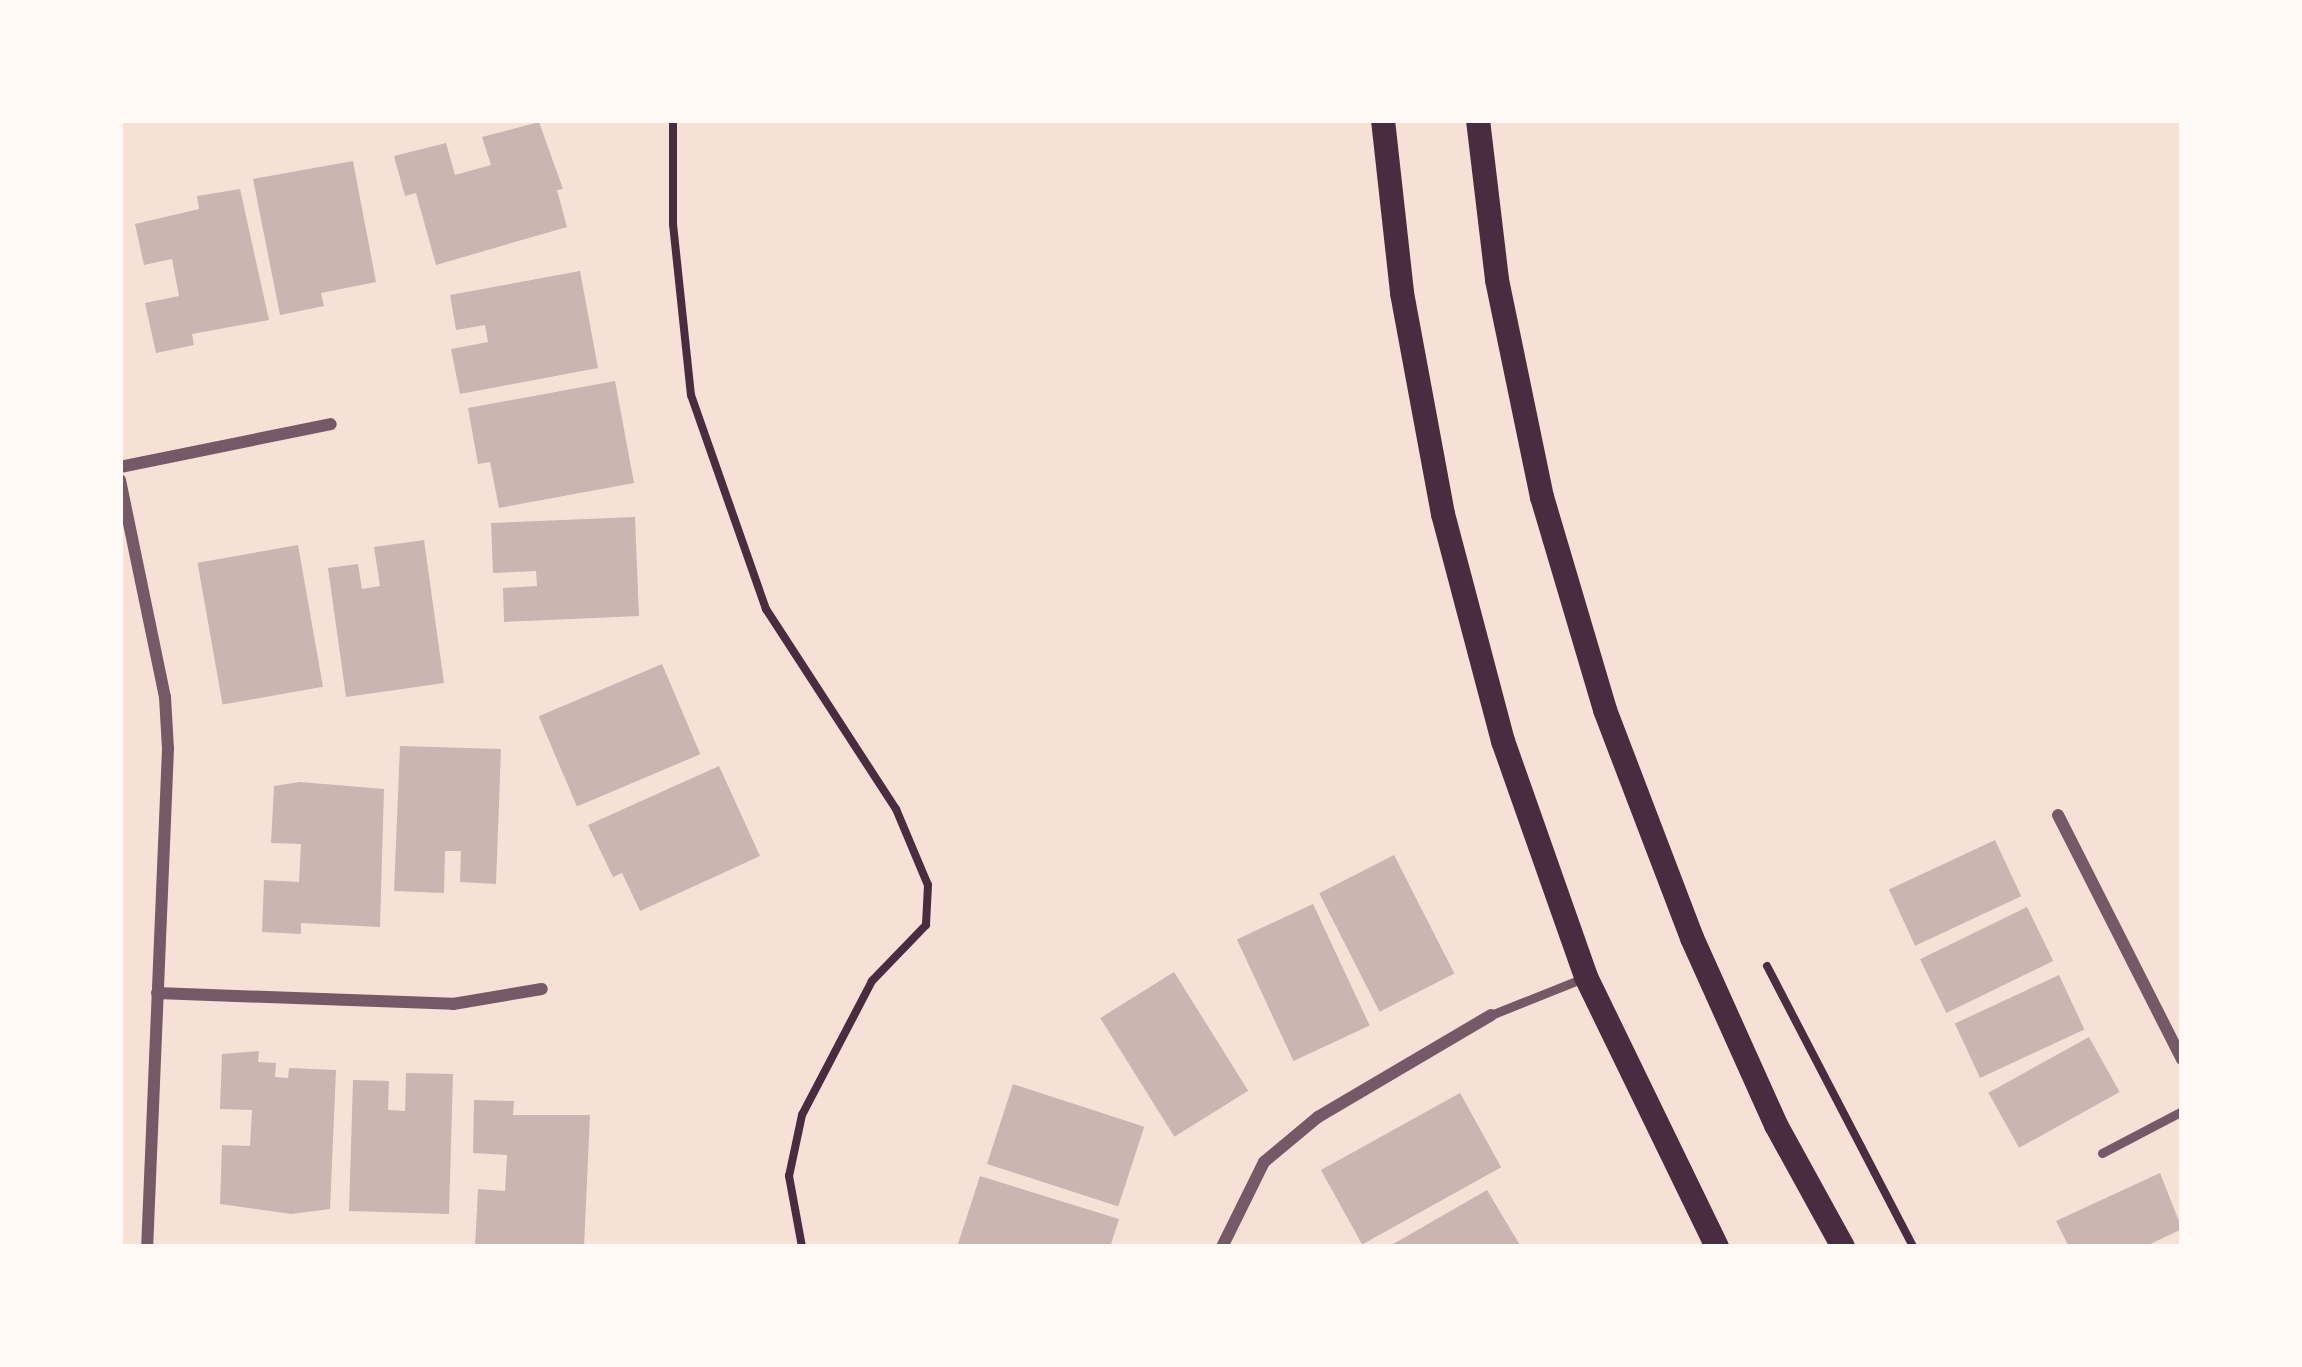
<!DOCTYPE html>
<style>
body{margin:0}
#map{position:relative;width:2302px;height:1367px;overflow:hidden;background:#f7e1d7;font-family:"DejaVu Sans",sans-serif}
div>[style]{position:absolute}
[style*='--x']{left:calc(var(--x)*1px);top:calc(var(--y)*1px);width:calc(var(--w)*1px);rotate:calc(var(--a)*1deg)}
.building>*{inset:0;background:#ccb4b1;transform-origin:0 0}
.path>*{height:8px;margin:-4px;padding:0 4px;transform-origin:4px;border-radius:4px;background:#4a2c40}
.service>*{height:9px;margin:-4.5px;padding:0 4.5px;transform-origin:4.5px;border-radius:4.5px;background:#755966}
.minor>*{height:12px;margin:-6px;padding:0 6px;transform-origin:6px;border-radius:6px;background:#755966}
.secondary>*{height:24px;margin:-12px;padding:0 12px;transform-origin:12px;border-radius:12px;background:#4a2c40}
span{translate:-50% -50%;white-space:nowrap;text-align:center;line-height:1.15;-webkit-text-stroke:12px #fffaf5;paint-order:stroke}
.frame{position:absolute;inset:0;border:123px solid #fffaf5;pointer-events:none}
</style>
<div id="map">
<div class="building">
<i style="clip-path:polygon(539px 122px,563px 189px,557px 190px,567px 227px,436px 265px,416px 193px,405px 196px,394px 156px,446px 143px,455px 175px,491px 165px,482px 137px)"></i>
<i style="clip-path:polygon(353px 161px,376px 282px,321px 293px,324px 306px,280px 315px,253px 179px)"></i>
<i style="clip-path:polygon(240px 189px,269px 320px,192px 334px,194px 345px,156px 353px,145px 303px,179px 296px,172px 259px,144px 265px,135px 224px,199px 209px,197px 196px)"></i>
<i style="clip-path:polygon(580px 271px,598px 368px,460px 394px,451px 349px,488px 342px,485px 325px,456px 330px,450px 295px)"></i>
<i style="clip-path:polygon(615px 381px,634px 483px,499px 508px,490px 462px,478px 464px,468px 408px)"></i>
<i style="clip-path:polygon(635px 517px,639px 616px,504px 622px,503px 588px,537px 586px,536px 571px,493px 573px,491px 523px)"></i>
<i style="clip-path:polygon(424px 540px,444px 683px,346px 697px,328px 568px,358px 564px,362px 589px,380px 586px,374px 547px)"></i>
<i style="left:298px;top:545px;width:144px;height:102px;rotate:80deg"></i>
<i style="left:662px;top:664px;width:98px;height:134px;rotate:67deg"></i>
<i style="clip-path:polygon(400px 746px,501px 749px,496px 884px,460px 882px,461px 851px,445px 851px,444px 893px,394px 891px)"></i>
<i style="clip-path:polygon(719px 766px,760px 856px,640px 911px,622px 873px,613px 877px,588px 825px)"></i>
<i style="clip-path:polygon(300px 782px,384px 789px,380px 927px,301px 923px,301px 934px,262px 932px,264px 880px,299px 882px,301px 844px,271px 843px,274px 786px)"></i>
<i style="left:1995px;top:840px;width:62px;height:117px;rotate:65deg"></i>
<i style="left:1394px;top:855px;width:133px;height:84px;rotate:63deg"></i>
<i style="left:1313px;top:904px;width:134px;height:84px;rotate:65deg"></i>
<i style="left:2027px;top:907px;width:60px;height:119px;rotate:64deg"></i>
<i style="left:1174px;top:972px;width:140px;height:87px;rotate:58deg"></i>
<i style="left:2059px;top:975px;width:60px;height:115px;rotate:65deg"></i>
<i style="left:2089px;top:1037px;width:63px;height:115px;rotate:61deg"></i>
<i style="clip-path:polygon(259px 1051px,258px 1062px,276px 1063px,275px 1077px,288px 1078px,289px 1068px,336px 1070px,330px 1209px,291px 1214px,220px 1204px,222px 1145px,250px 1146px,252px 1110px,220px 1109px,222px 1054px)"></i>
<i style="clip-path:polygon(406px 1073px,453px 1074px,449px 1214px,349px 1211px,353px 1080px,389px 1081px,388px 1110px,405px 1111px)"></i>
<i style="left:1013px;top:1084px;width:138px;height:84px;rotate:18deg"></i>
<i style="left:1460px;top:1093px;width:85px;height:159px;rotate:61deg"></i>
<i style="clip-path:polygon(474px 1100px,514px 1101px,513px 1115px,590px 1115px,584px 1247px,475px 1247px,478px 1189px,505px 1191px,507px 1155px,473px 1153px)"></i>
<i style="clip-path:polygon(2160px 1173px,2182px 1229px,2144px 1247px,2069px 1247px,2056px 1221px)"></i>
<i style="clip-path:polygon(980px 1176px,1119px 1219px,1110px 1247px,957px 1247px)"></i>
<i style="clip-path:polygon(1487px 1190px,1521px 1247px,1388px 1247px)"></i>
</div>
<div class="path">
<i style="--x:673;--y:120;--w:104;--a:90"></i>
<i style="--x:673;--y:224;--w:172;--a:84"></i>
<i style="--x:691;--y:395;--w:227;--a:70.7"></i>
<i style="--x:766;--y:609;--w:239;--a:57"></i>
<i style="--x:896;--y:809;--w:82;--a:67.2"></i>
<i style="--x:928;--y:885;--w:40;--a:92.9"></i>
<i style="--x:926;--y:925;--w:78;--a:134"></i>
<i style="--x:872;--y:981;--w:151;--a:117.6"></i>
<i style="--x:802;--y:1115;--w:62;--a:102"></i>
<i style="--x:789;--y:1176;--w:72;--a:79.6"></i>
<i style="--x:1767;--y:966;--w:317;--a:62.5"></i>
</div>
<div class="service">
<i style="--x:1491;--y:1015;--w:102;--a:-21.8"></i>
<i style="--x:2102;--y:1153;--w:90;--a:-27.7"></i>
</div>
<div class="minor">
<i style="--x:120;--y:467;--w:215;--a:-11.5"></i>
<i style="--x:120;--y:480;--w:222;--a:78.3"></i>
<i style="--x:165;--y:697;--w:52;--a:86.7"></i>
<i style="--x:168;--y:749;--w:498;--a:92.4"></i>
<i style="--x:2058;--y:815;--w:274;--a:63.1"></i>
<i style="--x:157;--y:993;--w:296;--a:2.1"></i>
<i style="--x:453;--y:1004;--w:90;--a:-9.6"></i>
<i style="--x:1222;--y:1247;--w:95;--a:-63.7"></i>
<i style="--x:1264;--y:1162;--w:70;--a:-39.8"></i>
<i style="--x:1318;--y:1117;--w:201;--a:-30.5"></i>
</div>
<div class="secondary">
<i style="--x:1383;--y:120;--w:174;--a:83.7"></i>
<i style="--x:1402;--y:293;--w:225;--a:79.5"></i>
<i style="--x:1443;--y:514;--w:235;--a:75.2"></i>
<i style="--x:1503;--y:741;--w:250;--a:70.6"></i>
<i style="--x:1586;--y:977;--w:300;--a:64.1"></i>
<i style="--x:1478;--y:120;--w:161;--a:83.2"></i>
<i style="--x:1497;--y:280;--w:222;--a:78.3"></i>
<i style="--x:1542;--y:497;--w:222;--a:73.5"></i>
<i style="--x:1605;--y:710;--w:244;--a:69.1"></i>
<i style="--x:1692;--y:938;--w:205;--a:65.8"></i>
<i style="--x:1776;--y:1125;--w:139;--a:61.2"></i>
</div>
<div class="frame"></div>
</div>
